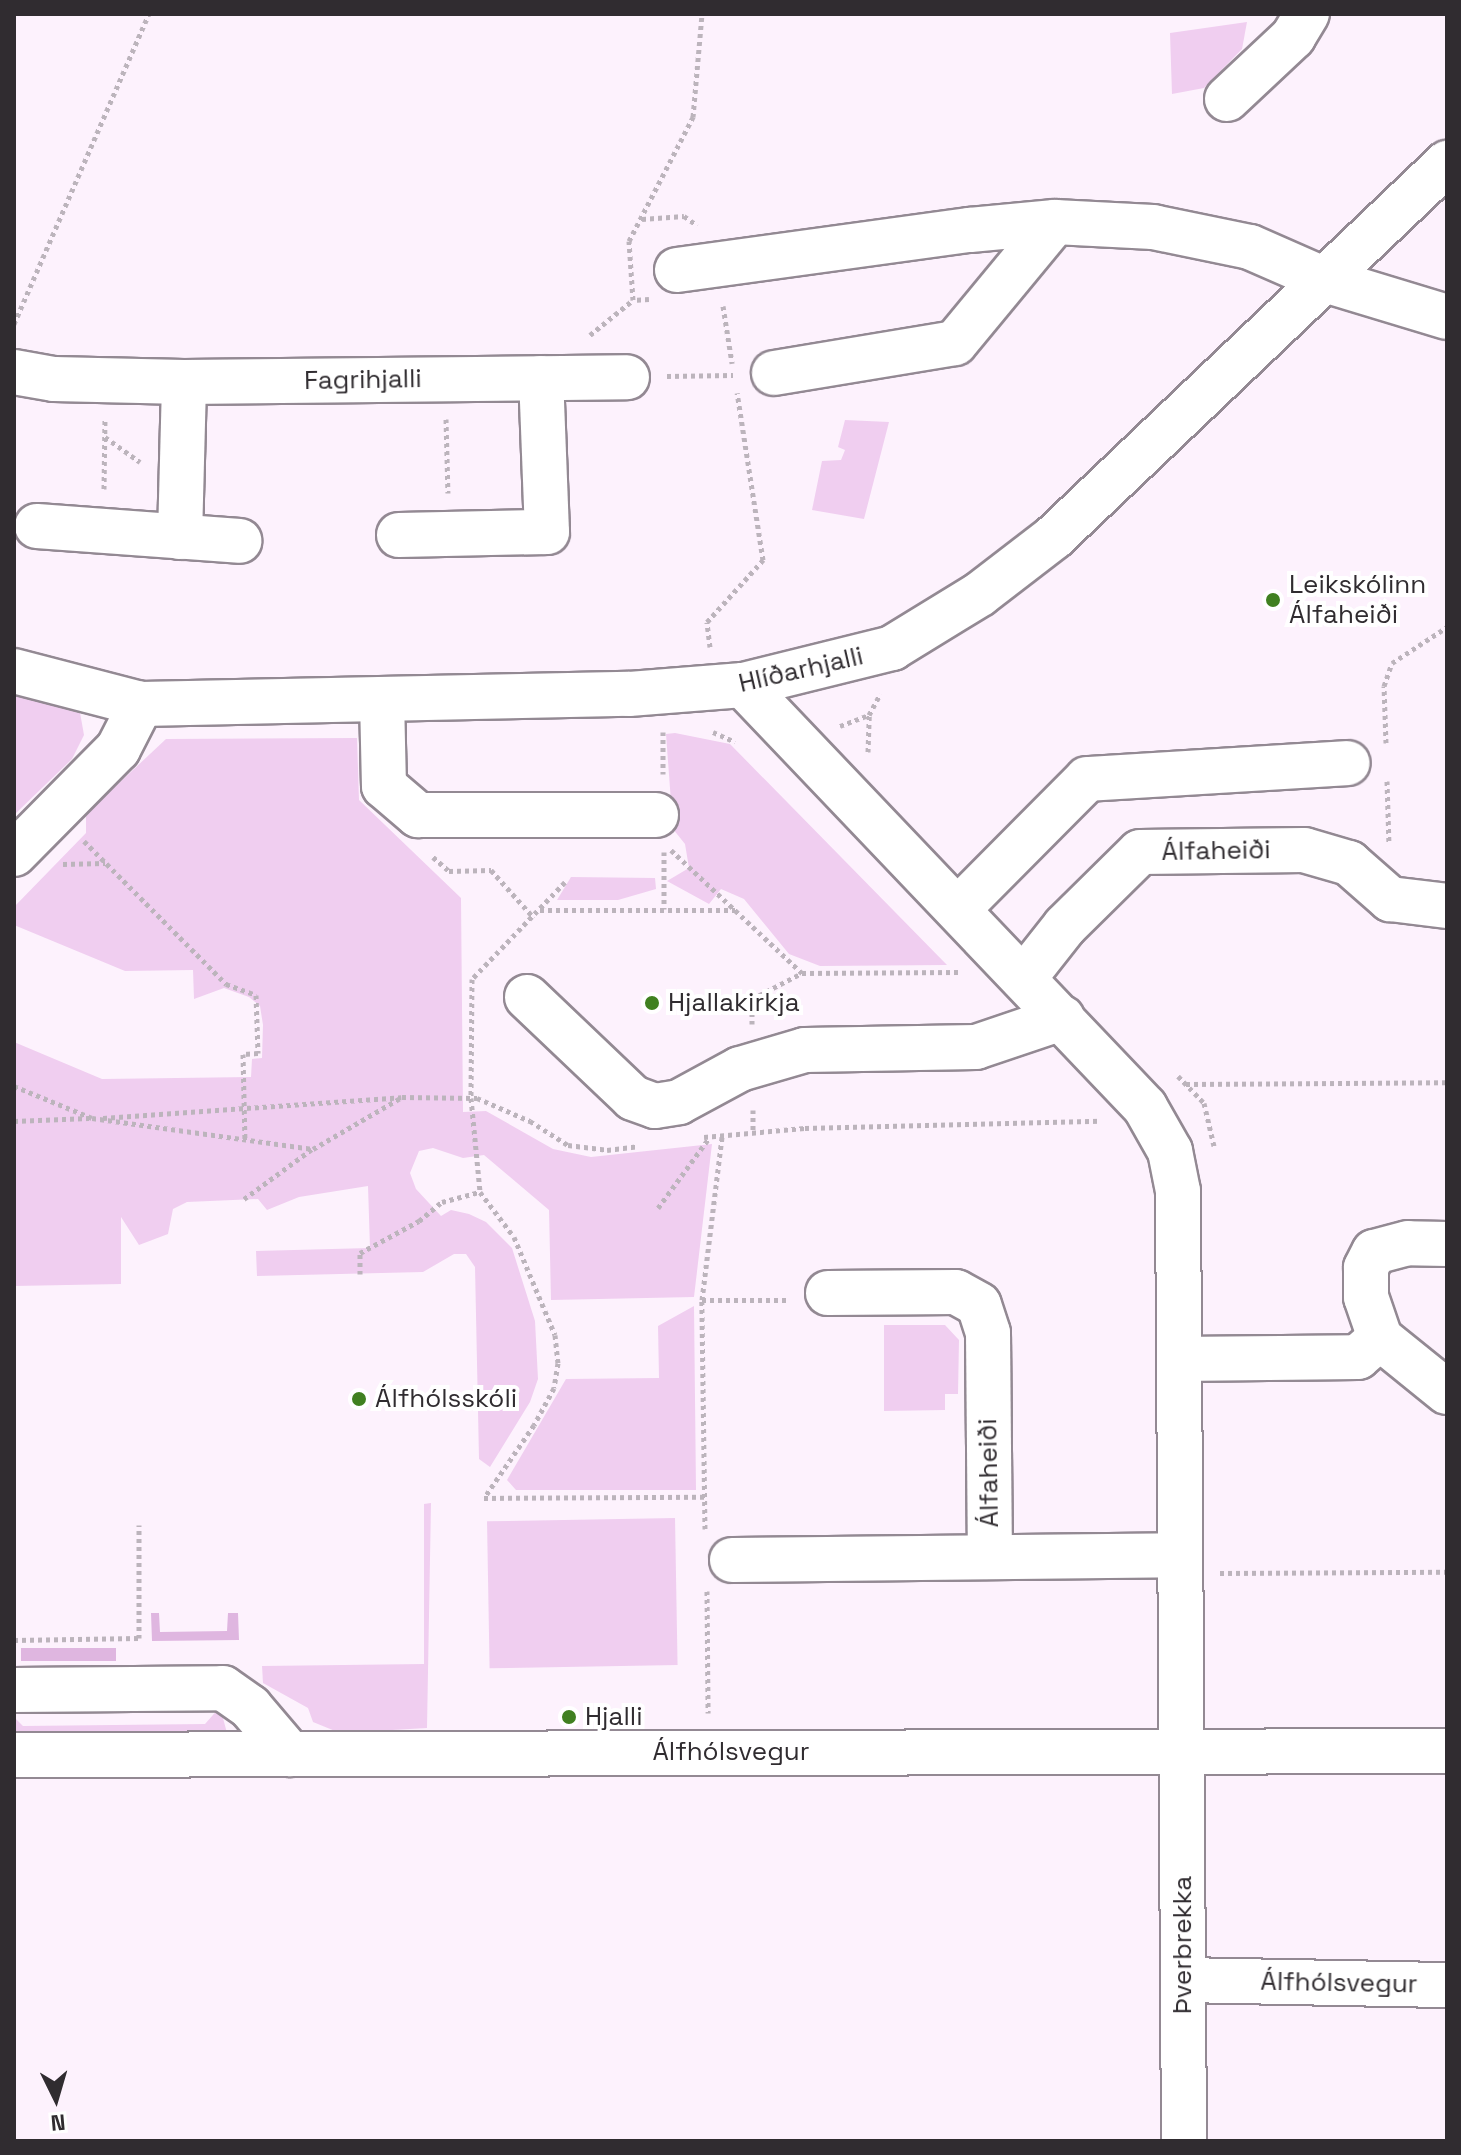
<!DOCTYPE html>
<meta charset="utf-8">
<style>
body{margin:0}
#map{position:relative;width:1461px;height:2155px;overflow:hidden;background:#fdf2fd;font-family:"Space Grotesk",sans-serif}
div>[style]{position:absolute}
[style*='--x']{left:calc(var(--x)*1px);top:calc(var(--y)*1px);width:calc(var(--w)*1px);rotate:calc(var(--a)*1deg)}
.green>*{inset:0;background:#f0cef0;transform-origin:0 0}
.forest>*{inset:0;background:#dfb6e0;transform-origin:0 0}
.path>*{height:5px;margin-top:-2.5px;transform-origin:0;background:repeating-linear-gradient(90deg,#bcb4bc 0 4px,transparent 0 8px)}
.roads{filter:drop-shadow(2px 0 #938993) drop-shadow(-2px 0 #938993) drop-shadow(0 2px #938993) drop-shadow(0 -2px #938993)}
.minor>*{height:44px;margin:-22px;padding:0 22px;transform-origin:22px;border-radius:22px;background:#fff}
.dots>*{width:22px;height:22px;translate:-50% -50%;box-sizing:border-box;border:4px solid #fff;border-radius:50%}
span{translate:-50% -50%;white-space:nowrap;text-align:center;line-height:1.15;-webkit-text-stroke:8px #fff;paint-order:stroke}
.street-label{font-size:26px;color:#302c30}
.poi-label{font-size:26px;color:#302c30}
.left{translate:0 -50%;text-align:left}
.frame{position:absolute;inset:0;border:16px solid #302c30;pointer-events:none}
.north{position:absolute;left:16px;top:2059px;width:80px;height:80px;-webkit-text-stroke:6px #fff;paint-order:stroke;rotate:175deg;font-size:22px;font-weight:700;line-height:32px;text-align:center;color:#302c30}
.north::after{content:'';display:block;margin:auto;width:28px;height:36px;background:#302c30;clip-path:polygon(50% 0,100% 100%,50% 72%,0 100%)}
</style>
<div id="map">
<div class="green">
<i style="clip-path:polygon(1247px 22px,1242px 49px,1204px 88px,1172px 94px,1170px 33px)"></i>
<i style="clip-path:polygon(845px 420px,889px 422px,864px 519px,812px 510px,822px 461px,841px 460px,845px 450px,838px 447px)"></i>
<i style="clip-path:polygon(14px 691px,79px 707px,84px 735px,72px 759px,14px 815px)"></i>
<i style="clip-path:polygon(675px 733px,730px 744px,947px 965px,820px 966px,789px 954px,744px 899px,721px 889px,709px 904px,667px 881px,689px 868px,685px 844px,673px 829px,666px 734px)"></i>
<i style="clip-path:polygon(357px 738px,359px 800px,461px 898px,463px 1112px,486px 1111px,553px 1149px,591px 1157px,712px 1144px,694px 1297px,551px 1300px,549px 1210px,484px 1155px,463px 1158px,433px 1148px,419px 1151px,410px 1173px,416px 1189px,441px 1216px,451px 1210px,469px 1214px,486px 1222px,512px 1248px,535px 1321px,538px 1379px,530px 1402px,490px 1467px,479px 1459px,475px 1267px,466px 1254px,454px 1254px,423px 1272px,257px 1276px,256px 1251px,370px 1248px,368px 1186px,299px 1197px,267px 1210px,258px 1199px,187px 1202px,173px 1209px,168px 1234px,139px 1245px,121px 1217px,121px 1284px,14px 1286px,14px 1042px,102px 1079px,251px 1077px,252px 1059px,262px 1058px,263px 1025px,260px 1006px,249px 997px,224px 988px,194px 999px,193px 970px,125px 971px,14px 925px,14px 907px,86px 833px,86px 814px,166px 739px)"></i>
<i style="clip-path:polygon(571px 877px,655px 878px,656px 889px,618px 900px,557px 900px)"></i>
<i style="clip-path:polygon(694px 1306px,696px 1490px,516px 1490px,507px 1480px,566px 1379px,659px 1378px,658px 1326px)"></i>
<i style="clip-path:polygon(884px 1325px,945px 1325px,959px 1340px,958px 1394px,945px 1394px,945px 1410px,884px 1411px)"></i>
<i style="clip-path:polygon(431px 1503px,427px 1728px,340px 1733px,313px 1722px,308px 1708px,263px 1683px,262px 1666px,424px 1664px,424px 1504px)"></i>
<i style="left:675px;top:1518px;width:147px;height:188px;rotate:89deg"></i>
<i style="clip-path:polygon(220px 1707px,227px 1733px,14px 1736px,14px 1717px,23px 1726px,205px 1724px)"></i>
</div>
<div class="forest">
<i style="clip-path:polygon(151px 1613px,159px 1613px,160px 1632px,227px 1631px,228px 1613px,238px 1613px,239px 1640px,152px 1641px)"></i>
<i style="left:116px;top:1648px;width:13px;height:95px;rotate:90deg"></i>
</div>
<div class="path">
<i style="--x:642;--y:219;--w:42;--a:-4.1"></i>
<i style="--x:684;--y:216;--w:16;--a:35"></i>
<i style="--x:649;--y:299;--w:16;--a:176"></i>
<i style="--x:633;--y:300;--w:59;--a:-93.9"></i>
<i style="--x:629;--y:241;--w:140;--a:-62.7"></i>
<i style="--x:693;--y:117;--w:103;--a:-85"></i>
<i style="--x:723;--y:306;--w:58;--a:81"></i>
<i style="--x:14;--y:324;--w:338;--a:-66.5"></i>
<i style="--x:590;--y:335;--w:55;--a:-39.1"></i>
<i style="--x:667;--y:376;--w:66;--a:-0.9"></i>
<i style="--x:446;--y:419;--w:74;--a:88.5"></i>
<i style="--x:105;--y:437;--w:43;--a:35.5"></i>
<i style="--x:104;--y:489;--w:70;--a:-89.2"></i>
<i style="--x:710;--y:647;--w:25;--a:-97"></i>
<i style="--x:707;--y:622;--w:84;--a:-47.9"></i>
<i style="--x:763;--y:560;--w:169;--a:-98.8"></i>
<i style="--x:840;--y:726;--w:30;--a:-21"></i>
<i style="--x:663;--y:732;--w:42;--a:90"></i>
<i style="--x:713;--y:732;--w:24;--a:24"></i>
<i style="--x:1386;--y:743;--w:57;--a:-92"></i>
<i style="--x:1384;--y:686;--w:24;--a:-71"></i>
<i style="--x:1392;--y:663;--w:66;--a:-33.2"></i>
<i style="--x:868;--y:752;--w:37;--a:-88"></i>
<i style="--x:869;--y:715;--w:24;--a:-62"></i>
<i style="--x:1387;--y:781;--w:62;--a:88.2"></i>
<i style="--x:84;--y:841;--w:202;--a:45.2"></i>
<i style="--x:226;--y:984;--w:32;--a:20"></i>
<i style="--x:256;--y:995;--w:58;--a:88"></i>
<i style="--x:258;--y:1053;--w:15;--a:176"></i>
<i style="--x:243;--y:1054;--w:85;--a:88.7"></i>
<i style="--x:671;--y:850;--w:180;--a:43.2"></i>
<i style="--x:664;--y:852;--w:57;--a:90"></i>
<i style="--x:433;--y:857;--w:21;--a:41"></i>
<i style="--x:449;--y:871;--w:42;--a:-1.4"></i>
<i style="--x:491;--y:870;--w:64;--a:48.1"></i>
<i style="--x:63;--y:864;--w:42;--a:-1.4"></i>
<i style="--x:565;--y:882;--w:134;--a:133.8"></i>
<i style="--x:472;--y:979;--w:119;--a:90.5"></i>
<i style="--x:471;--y:1098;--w:94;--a:84.5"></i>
<i style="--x:480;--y:1192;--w:56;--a:52.9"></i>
<i style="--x:514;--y:1237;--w:106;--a:67.3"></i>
<i style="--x:555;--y:1335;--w:28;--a:84"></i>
<i style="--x:558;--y:1363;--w:25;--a:99"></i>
<i style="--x:554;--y:1388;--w:42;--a:118.4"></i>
<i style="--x:534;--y:1425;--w:88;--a:124.4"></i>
<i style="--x:484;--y:1498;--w:220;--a:-0.3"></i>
<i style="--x:540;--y:910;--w:195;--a:0"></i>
<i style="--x:752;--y:1024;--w:25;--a:-90"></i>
<i style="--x:752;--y:999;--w:56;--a:-27.5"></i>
<i style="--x:802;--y:973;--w:157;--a:-0.4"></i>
<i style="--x:1178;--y:1076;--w:37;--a:46"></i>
<i style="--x:1204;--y:1103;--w:44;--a:76.9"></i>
<i style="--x:1186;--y:1084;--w:261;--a:-0.4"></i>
<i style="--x:14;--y:1086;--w:84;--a:22.3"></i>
<i style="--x:92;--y:1118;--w:223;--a:8"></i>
<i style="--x:313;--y:1149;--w:103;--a:-30.3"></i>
<i style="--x:402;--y:1097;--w:75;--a:0.8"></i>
<i style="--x:477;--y:1098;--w:58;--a:23.5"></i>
<i style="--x:530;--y:1121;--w:45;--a:32.3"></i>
<i style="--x:568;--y:1145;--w:39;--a:7"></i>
<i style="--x:607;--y:1150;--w:31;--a:-7"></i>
<i style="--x:753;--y:1110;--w:23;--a:90"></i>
<i style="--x:103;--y:1118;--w:299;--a:-4"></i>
<i style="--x:14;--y:1121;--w:75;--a:-2.3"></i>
<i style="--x:704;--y:1137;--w:101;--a:-5.1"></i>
<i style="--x:805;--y:1128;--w:296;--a:-1.4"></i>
<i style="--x:244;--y:1199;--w:84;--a:-36.3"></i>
<i style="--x:658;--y:1208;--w:87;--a:-53.9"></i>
<i style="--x:360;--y:1274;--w:21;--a:-90"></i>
<i style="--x:360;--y:1253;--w:67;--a:-28.5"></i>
<i style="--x:419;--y:1221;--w:30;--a:-40"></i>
<i style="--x:442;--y:1202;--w:39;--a:-15"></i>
<i style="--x:702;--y:1300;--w:87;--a:0"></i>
<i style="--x:705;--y:1529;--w:229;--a:-90.8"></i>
<i style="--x:702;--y:1300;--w:165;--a:-83"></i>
<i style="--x:1220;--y:1573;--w:227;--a:-0.3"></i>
<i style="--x:707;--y:1591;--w:122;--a:89.5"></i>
<i style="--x:14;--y:1640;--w:125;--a:-0.9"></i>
<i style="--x:139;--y:1638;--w:113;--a:-90"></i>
</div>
<div class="roads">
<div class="minor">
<i style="--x:1227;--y:99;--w:91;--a:-43.2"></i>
<i style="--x:1293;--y:37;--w:27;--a:-59"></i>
<i style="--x:677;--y:270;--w:296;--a:-7.8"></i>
<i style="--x:970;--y:230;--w:85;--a:-5.4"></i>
<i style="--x:1055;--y:222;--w:98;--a:2.9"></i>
<i style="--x:1153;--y:227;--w:99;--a:11.7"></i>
<i style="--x:1250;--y:247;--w:82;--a:23.7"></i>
<i style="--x:1325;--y:280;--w:127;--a:16.9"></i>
<i style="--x:14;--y:372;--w:41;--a:9.9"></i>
<i style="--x:54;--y:379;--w:130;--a:1.3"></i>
<i style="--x:184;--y:382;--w:443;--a:-0.6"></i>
<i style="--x:774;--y:373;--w:183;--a:-9.4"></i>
<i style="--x:955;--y:343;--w:157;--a:-50.4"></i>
<i style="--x:37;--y:526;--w:203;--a:4.2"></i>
<i style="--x:399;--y:535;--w:148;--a:-1.2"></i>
<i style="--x:547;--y:532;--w:154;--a:-92.2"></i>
<i style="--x:180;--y:537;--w:155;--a:-88.5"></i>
<i style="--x:14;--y:671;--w:131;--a:14.6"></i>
<i style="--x:141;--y:704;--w:488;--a:-1.2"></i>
<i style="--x:629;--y:694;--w:114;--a:-4.5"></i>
<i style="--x:743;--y:685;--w:154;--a:-13.9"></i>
<i style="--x:892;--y:648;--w:103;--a:-31.5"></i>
<i style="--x:980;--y:594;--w:93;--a:-37.6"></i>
<i style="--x:1054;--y:537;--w:543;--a:-43.58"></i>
<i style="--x:743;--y:685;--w:583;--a:46.39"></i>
<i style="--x:1145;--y:1107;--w:51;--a:60.4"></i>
<i style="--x:1170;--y:1151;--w:41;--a:78.7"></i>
<i style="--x:1178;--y:1191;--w:950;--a:89.64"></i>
<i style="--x:382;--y:699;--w:87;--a:88.7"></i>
<i style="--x:384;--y:786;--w:45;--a:40.5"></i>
<i style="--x:418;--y:815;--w:238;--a:0"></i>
<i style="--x:14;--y:854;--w:148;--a:-45.3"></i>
<i style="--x:118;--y:749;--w:51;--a:-62.9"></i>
<i style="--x:958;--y:909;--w:183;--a:-45.2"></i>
<i style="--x:1087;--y:779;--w:261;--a:-3.5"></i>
<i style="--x:1024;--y:978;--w:66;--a:-51.7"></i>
<i style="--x:1065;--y:926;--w:105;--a:-44.6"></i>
<i style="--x:1140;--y:852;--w:164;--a:-0.7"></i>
<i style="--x:1304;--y:850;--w:47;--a:16.1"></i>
<i style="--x:1349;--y:863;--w:55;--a:41.3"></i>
<i style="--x:1390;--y:899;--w:57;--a:7"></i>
<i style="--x:527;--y:997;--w:146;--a:43.6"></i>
<i style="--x:633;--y:1098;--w:23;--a:20"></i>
<i style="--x:655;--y:1106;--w:24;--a:-9"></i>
<i style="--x:679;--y:1102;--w:69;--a:-28.4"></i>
<i style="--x:740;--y:1069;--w:68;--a:-16.3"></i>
<i style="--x:805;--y:1050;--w:171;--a:-1"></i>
<i style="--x:976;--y:1047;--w:91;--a:-18.6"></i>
<i style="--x:1447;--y:1244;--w:39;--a:-179"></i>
<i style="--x:1408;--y:1243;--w:35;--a:165"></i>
<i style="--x:1374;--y:1252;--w:18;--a:117"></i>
<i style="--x:1366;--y:1268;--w:29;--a:90"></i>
<i style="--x:1366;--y:1297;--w:43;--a:71.1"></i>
<i style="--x:1380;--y:1338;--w:86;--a:38.9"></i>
<i style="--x:828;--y:1293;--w:128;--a:-0.4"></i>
<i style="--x:956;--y:1292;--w:26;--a:29"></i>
<i style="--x:979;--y:1305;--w:29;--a:72"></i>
<i style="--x:988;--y:1333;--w:224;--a:89.5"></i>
<i style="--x:1179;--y:1359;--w:179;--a:-0.6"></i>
<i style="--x:1358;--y:1357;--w:29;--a:-41"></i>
<i style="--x:732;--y:1560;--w:448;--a:-0.6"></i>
<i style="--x:14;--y:1690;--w:209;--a:-0.5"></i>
<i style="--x:223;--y:1688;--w:33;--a:35"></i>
<i style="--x:250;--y:1707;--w:62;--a:49.6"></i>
<i style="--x:14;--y:1755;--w:1433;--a:-0.16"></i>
<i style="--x:1183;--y:1980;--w:264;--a:1.1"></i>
</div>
</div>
<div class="dots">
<i style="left:1273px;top:600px;background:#408020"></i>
<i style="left:652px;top:1003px;background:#408020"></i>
<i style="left:359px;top:1399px;background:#408020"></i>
<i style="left:569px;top:1717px;background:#408020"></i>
</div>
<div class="street-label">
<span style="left:363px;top:380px;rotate:-1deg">Fagrihjalli</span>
<span style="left:801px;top:670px;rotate:-13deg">Hlíðarhjalli</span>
<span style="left:1216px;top:851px;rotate:-1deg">Álfaheiði</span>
<span style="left:989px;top:1473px;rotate:-91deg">Álfaheiði</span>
<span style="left:731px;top:1752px">Álfhólsvegur</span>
<span style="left:1183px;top:1945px;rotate:-90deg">Þverbrekka</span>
<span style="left:1339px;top:1983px;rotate:1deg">Álfhólsvegur</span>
</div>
<div class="poi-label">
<span class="left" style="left:1289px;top:600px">Leikskólinn<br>Álfaheiði</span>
<span class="left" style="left:668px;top:1003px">Hjallakirkja</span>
<span class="left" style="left:375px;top:1399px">Álfhólsskóli</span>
<span class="left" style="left:585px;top:1717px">Hjalli</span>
</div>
<div class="frame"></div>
<div class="north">N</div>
</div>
